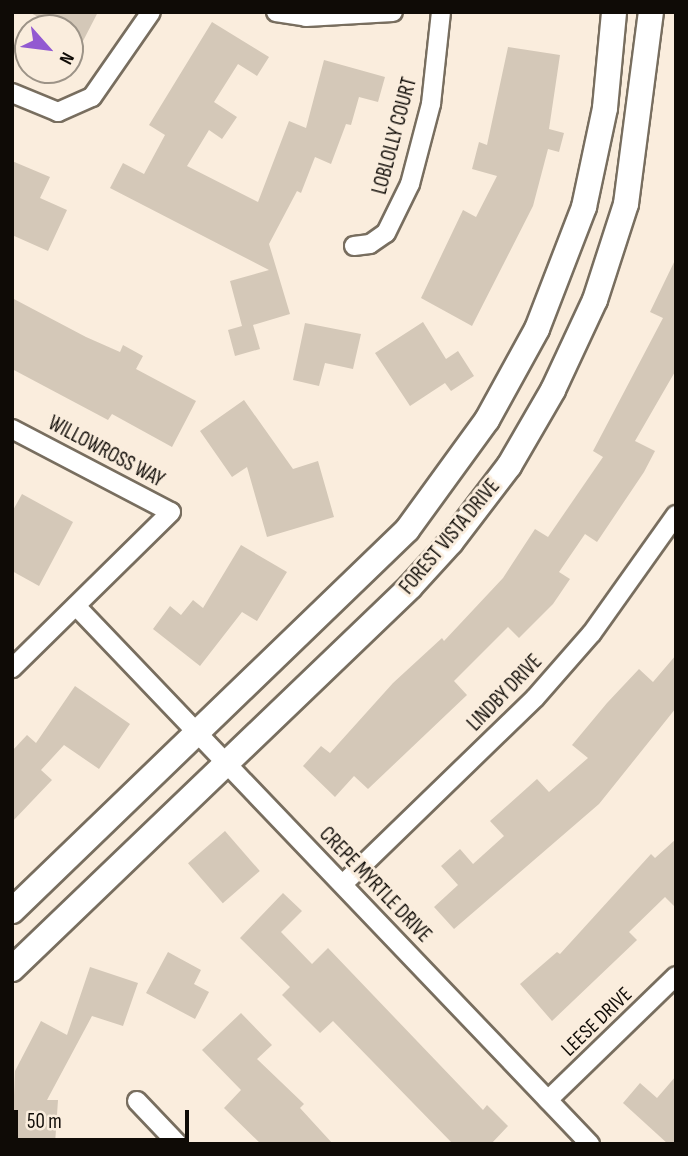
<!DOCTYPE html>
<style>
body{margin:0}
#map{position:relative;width:688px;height:1156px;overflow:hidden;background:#faeddd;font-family:"Sofia Sans Condensed",sans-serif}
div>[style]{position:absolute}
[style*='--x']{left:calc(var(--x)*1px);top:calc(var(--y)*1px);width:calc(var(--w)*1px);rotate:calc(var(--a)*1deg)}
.building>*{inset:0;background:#d4c8b8;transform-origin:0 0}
.roads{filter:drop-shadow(2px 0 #786e5f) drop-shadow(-2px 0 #786e5f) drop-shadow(0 2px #786e5f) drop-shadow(0 -2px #786e5f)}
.minor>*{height:18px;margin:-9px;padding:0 9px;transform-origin:9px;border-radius:9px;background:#fff}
.secondary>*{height:24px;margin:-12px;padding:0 12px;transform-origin:12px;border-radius:12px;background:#fff}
span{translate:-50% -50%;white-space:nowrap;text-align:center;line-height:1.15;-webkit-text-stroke:6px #faeddd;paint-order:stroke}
.street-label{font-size:21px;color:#0f0b06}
.frame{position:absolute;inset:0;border:14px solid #0f0b06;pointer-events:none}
.north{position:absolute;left:14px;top:14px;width:70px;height:70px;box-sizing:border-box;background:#faeddd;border:2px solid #9c9387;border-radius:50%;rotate:118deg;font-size:19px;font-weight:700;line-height:28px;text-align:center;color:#0f0b06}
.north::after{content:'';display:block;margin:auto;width:24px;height:32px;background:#9259d1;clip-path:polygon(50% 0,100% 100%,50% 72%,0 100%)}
.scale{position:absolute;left:14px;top:1110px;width:175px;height:32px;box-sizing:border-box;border:4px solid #0f0b06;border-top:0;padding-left:9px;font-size:21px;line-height:24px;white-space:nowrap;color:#0f0b06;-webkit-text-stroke:5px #faeddd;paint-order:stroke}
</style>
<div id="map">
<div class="building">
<i style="clip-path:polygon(29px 12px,98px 12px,83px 41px,70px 34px,70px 28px,58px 28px)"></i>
<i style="clip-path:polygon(212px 22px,269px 57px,257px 76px,238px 64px,214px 102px,237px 117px,222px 139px,209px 130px,187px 166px,258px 202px,289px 121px,306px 128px,324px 60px,385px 77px,378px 102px,359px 97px,351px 125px,346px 124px,331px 164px,315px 157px,301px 193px,297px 191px,269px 244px,290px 314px,253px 325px,260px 349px,235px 356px,228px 330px,242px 326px,230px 281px,269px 270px,110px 188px,123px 163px,144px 174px,165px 135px,149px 125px)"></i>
<i style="clip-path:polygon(508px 47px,560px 55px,549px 129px,564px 133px,559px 152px,548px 149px,533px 206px,472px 326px,421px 298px,463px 210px,476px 217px,497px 176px,472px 169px,479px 142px,487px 145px)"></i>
<i style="clip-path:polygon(12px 161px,50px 177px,40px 198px,67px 210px,48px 251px,12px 235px)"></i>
<i style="clip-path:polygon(676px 258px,676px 370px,635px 441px,655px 451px,644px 472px,597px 542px,585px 534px,559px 572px,570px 579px,553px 604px,519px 638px,508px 627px,454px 681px,467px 695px,368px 789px,354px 776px,335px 797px,303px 766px,321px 746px,330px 753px,393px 683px,442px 638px,444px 641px,503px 578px,535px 529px,548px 537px,603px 457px,593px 451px,663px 318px,650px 312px)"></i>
<i style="clip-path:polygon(12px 298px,86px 337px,120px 352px,123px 345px,143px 356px,136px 369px,196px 401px,172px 447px,112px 414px,108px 420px,12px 369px)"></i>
<i style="clip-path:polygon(423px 322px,446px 359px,458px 351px,474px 376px,451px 391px,445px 383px,410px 406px,375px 353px)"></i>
<i style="clip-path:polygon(305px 323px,361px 334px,353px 369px,325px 363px,319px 386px,293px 380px)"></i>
<i style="clip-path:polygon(244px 400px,293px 469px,318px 461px,334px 517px,267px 537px,247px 467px,232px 477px,200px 431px)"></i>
<i style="clip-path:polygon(22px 494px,73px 522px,39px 586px,12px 571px,12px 512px)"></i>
<i style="clip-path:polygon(241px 545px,287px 572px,257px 621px,242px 612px,200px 666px,153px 629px,170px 606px,181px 615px,193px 600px,203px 608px)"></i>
<i style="clip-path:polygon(676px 655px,676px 708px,599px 804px,454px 929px,434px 907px,458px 885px,441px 866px,460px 849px,473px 864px,504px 836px,490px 821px,537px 779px,549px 792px,588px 758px,572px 745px,607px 703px,639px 669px,653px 682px)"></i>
<i style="clip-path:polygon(75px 686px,130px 724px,99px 769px,64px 745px,41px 770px,52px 780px,12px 822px,12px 751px,27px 735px,36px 743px)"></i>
<i style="left:225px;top:831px;width:53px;height:49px;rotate:49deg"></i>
<i style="clip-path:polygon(676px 839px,676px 908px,665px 897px,629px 932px,637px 940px,552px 1021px,520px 984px,557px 952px,560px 954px,651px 854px,655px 858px)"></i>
<i style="clip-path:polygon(283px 893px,302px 911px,281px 932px,312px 964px,328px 948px,483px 1110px,487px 1105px,508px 1126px,491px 1144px,453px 1144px,333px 1021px,320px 1033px,282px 995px,290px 987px,240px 938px)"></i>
<i style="clip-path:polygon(168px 952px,201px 970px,194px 984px,209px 992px,195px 1019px,146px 993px)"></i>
<i style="clip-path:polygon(90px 967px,138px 983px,123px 1026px,92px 1016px,47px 1100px,58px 1100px,55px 1144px,12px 1144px,15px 1071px,41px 1021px,67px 1035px)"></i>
<i style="clip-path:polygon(241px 1013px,272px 1045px,257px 1059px,304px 1104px,300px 1108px,333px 1144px,261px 1144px,224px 1108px,241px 1090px,202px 1050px)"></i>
<i style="clip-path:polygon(676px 1076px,676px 1144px,668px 1144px,623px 1103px,640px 1083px,657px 1098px)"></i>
</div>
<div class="roads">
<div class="minor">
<i style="--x:276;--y:12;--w:30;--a:9"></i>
<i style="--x:306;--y:17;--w:87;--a:-3.3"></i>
<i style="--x:12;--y:93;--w:50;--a:22.4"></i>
<i style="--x:58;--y:112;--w:37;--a:-24"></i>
<i style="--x:92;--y:97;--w:103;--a:-55.2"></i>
<i style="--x:354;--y:246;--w:16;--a:-7"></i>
<i style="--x:370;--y:244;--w:19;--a:-35"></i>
<i style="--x:386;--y:233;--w:55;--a:-63.9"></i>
<i style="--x:410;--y:184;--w:83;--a:-75.3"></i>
<i style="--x:431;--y:104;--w:93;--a:-83.8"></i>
<i style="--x:12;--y:429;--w:179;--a:27.6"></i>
<i style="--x:171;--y:512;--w:223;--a:135.5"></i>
<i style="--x:76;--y:606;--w:744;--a:46.31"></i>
<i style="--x:343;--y:884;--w:267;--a:-44.1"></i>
<i style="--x:535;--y:698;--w:86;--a:-48.8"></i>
<i style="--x:592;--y:633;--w:145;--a:-54.6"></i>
<i style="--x:548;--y:1100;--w:178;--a:-44.1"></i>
<i style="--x:137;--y:1101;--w:59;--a:46.4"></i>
</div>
<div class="secondary">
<i style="--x:12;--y:911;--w:549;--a:-43.97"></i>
<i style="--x:407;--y:530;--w:136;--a:-54"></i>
<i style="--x:487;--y:420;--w:104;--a:-61.2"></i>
<i style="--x:537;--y:329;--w:131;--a:-68.9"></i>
<i style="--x:584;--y:207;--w:101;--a:-78"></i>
<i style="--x:605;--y:108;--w:96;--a:-84.6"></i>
<i style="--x:12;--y:969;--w:552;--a:-43.82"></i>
<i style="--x:410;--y:587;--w:61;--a:-47.7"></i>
<i style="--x:451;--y:542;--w:96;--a:-52.7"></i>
<i style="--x:509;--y:466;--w:88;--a:-59.9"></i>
<i style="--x:553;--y:390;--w:99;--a:-65"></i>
<i style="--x:595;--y:300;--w:101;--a:-72.1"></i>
<i style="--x:626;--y:204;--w:194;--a:-82.6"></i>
</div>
</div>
<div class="street-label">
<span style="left:395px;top:136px;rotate:-75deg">LOBLOLLY COURT</span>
<span style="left:106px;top:452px;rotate:28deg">WILLOWROSS WAY</span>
<span style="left:450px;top:537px;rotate:-50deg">FOREST VISTA DRIVE</span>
<span style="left:505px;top:693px;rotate:-46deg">LINDBY DRIVE</span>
<span style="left:375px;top:885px;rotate:46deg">CREPE MYRTLE DRIVE</span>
<span style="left:597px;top:1022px;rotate:-44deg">LEESE DRIVE</span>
</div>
<div class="frame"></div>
<div class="north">N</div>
<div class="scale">50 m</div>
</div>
